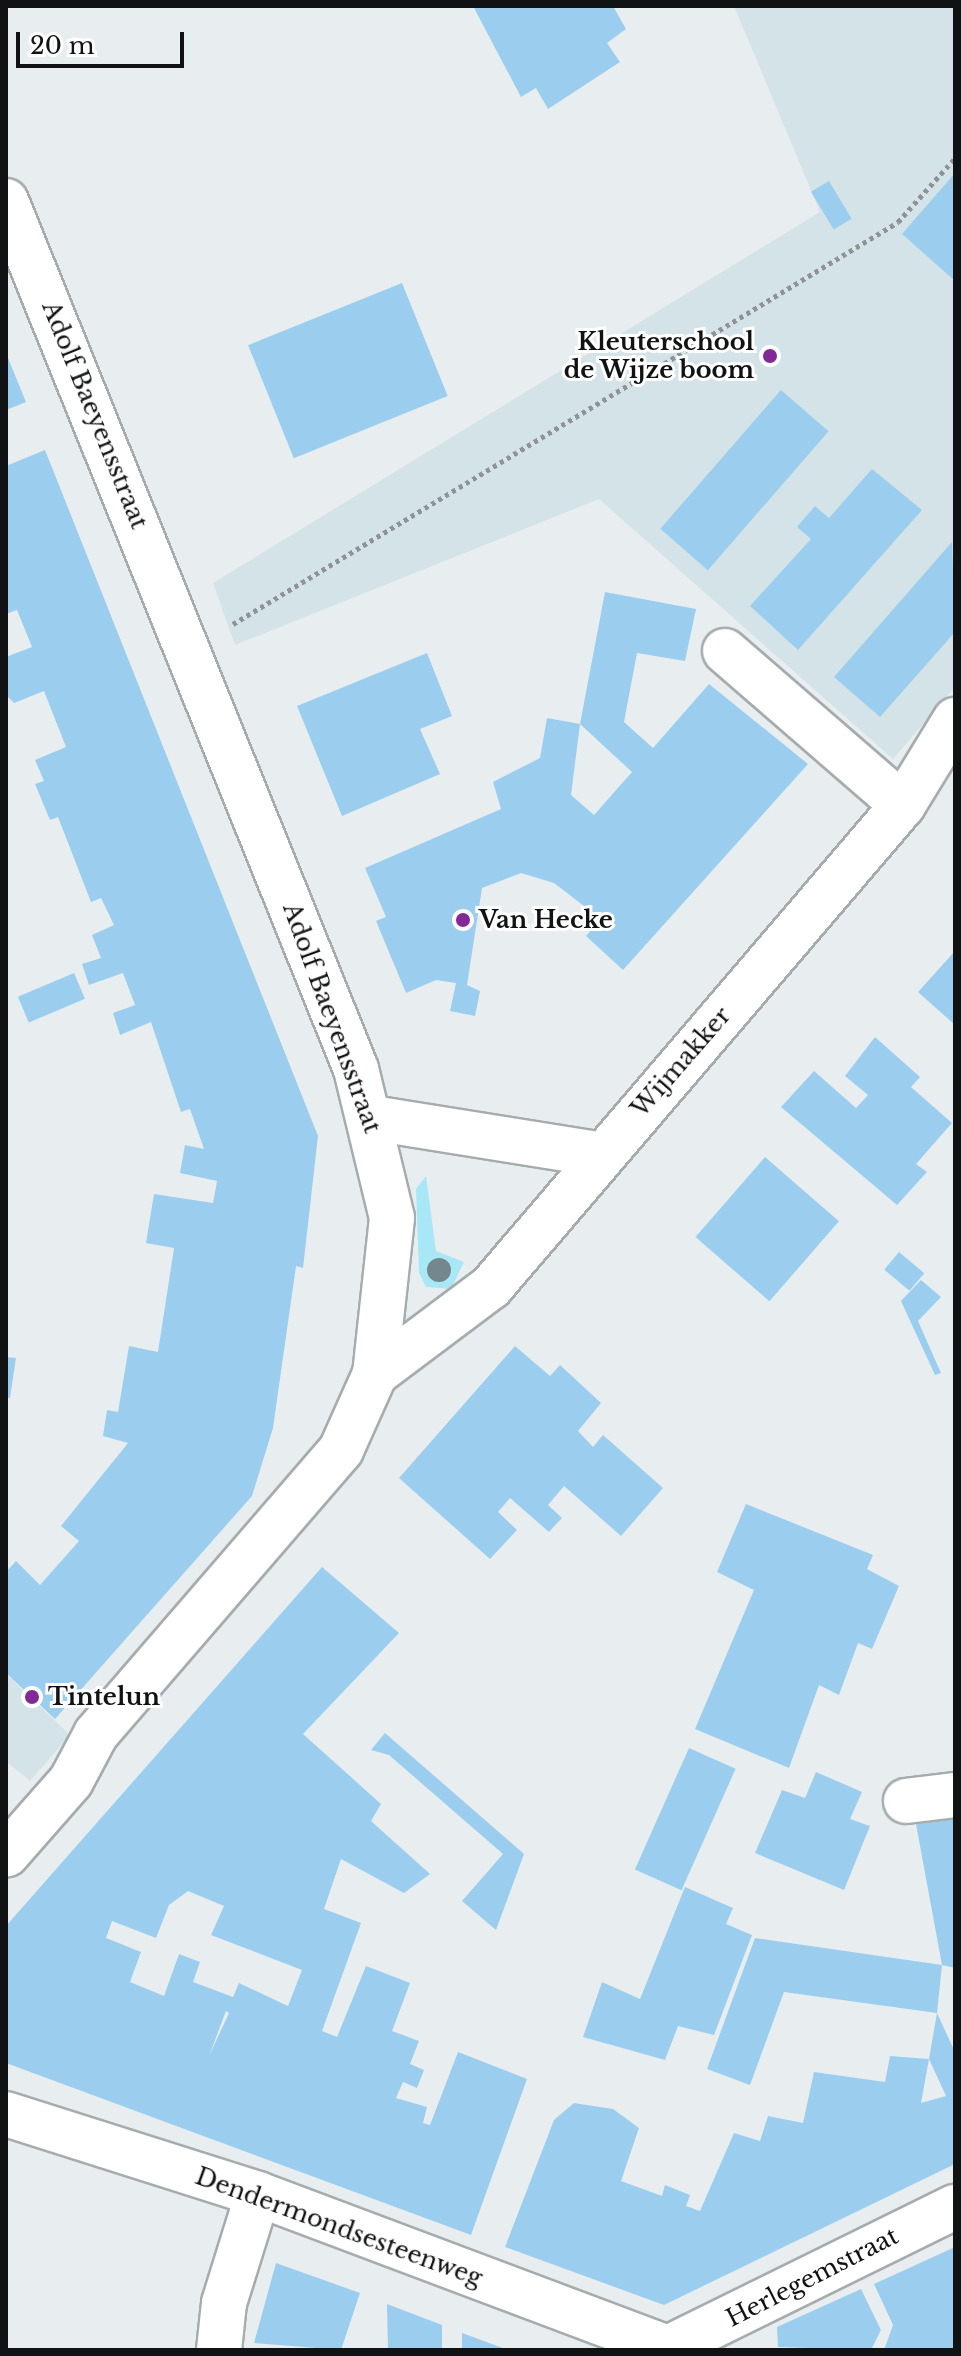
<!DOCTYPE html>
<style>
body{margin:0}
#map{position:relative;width:961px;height:2356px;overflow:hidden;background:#e8eef0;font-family:"Libre Baskerville",serif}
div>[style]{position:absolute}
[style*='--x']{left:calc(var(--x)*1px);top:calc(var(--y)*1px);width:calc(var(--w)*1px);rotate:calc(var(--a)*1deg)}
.built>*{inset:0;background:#d4e3e7}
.green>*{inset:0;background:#a8e7f6}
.building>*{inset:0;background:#9bceee;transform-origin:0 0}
.path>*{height:5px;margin-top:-2.5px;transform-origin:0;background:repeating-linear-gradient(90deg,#8f9395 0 4px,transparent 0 8px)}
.roads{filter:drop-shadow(2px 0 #a6acad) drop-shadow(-2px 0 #a6acad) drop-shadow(0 2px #a6acad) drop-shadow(0 -2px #a6acad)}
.minor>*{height:44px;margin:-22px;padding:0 22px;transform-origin:22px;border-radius:22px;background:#fff}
.major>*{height:44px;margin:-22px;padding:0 22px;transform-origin:22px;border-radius:22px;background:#fff}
.trees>*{width:24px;height:24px;margin:-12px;border-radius:50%;background:#73878c}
.dots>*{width:22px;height:22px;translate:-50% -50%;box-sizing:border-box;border:4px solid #fff;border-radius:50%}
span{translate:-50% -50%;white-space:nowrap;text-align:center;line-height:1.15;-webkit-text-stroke:6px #fff;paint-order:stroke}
.poi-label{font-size:24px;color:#101213;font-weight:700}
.right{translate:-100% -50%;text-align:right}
.left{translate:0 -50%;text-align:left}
.street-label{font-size:24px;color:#101213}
.frame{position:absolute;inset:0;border:8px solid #101213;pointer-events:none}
.scale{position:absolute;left:16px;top:32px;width:168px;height:36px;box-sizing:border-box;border:4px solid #101213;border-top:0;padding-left:10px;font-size:24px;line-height:28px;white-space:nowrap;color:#101213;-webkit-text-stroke:6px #fff;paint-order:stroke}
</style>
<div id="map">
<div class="built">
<i style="clip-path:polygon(734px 6px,955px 6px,955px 687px,893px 759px,599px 499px,235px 645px,213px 583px,820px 212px)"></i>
<i style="clip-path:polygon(6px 1674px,70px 1735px,30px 1781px,6px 1761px)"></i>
</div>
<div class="green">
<i style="clip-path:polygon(426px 1176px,436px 1251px,464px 1262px,451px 1289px,426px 1287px,419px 1273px,416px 1189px)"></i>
</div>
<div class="building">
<i style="clip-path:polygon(473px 6px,613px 6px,626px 29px,607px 43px,620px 62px,548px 109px,536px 88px,521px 97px)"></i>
<i style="clip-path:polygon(955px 173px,955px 281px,902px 234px)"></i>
<i style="left:829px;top:181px;width:44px;height:21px;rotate:59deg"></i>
<i style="left:402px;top:283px;width:122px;height:166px;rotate:68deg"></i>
<i style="clip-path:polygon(6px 353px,26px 402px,6px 410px)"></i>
<i style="left:781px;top:390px;width:63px;height:184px;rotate:41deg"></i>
<i style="clip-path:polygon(45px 450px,318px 1136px,303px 1268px,296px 1266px,273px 1428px,252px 1496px,55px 1719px,6px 1673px,6px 1572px,16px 1561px,40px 1585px,79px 1541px,61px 1526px,128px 1443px,103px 1436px,107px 1410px,118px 1412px,129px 1346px,158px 1352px,174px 1248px,146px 1243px,154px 1194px,213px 1203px,217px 1181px,180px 1173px,185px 1145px,204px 1149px,190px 1109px,181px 1112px,151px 1022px,120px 1035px,113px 1013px,135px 1005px,123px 973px,89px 985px,82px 964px,101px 958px,92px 935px,114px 925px,101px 898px,91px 902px,58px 817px,50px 820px,35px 784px,44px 781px,35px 760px,66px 747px,44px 691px,14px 703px,6px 695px,6px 657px,32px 647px,17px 610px,6px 614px,6px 466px)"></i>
<i style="clip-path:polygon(872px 469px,922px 510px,798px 650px,750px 606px,811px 539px,797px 527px,815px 506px,829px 518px)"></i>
<i style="clip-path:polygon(952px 542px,955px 632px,880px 717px,834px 677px)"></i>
<i style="clip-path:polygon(605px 592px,696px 609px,685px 661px,637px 653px,624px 722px,653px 748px,709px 684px,808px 764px,623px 970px,586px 936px,601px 919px,554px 883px,521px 873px,482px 888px,467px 985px,480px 991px,475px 1016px,450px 1011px,456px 983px,436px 980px,406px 993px,376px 921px,386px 917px,365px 868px,501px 809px,493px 782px,540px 758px,547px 718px,580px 724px,571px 795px,594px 815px,632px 772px,580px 724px)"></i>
<i style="clip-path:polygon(427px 653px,452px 716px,420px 729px,440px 774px,342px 816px,297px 706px)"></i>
<i style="clip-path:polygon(955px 951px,955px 1025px,918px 992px)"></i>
<i style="left:74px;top:973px;width:28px;height:61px;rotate:67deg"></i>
<i style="clip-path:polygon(875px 1037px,920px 1077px,911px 1087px,952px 1123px,916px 1164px,927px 1172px,897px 1205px,781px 1107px,814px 1071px,856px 1108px,868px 1095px,845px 1076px)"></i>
<i style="left:765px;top:1157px;width:98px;height:106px;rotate:41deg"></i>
<i style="left:899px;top:1252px;width:33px;height:23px;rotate:40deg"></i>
<i style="clip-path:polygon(921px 1280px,941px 1297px,918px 1321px,941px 1373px,935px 1375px,901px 1301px)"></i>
<i style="clip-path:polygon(515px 1346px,550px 1376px,560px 1365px,601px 1403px,578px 1431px,593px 1447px,603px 1435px,663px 1488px,621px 1536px,564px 1486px,548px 1505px,562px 1518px,549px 1532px,510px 1498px,498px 1512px,517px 1530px,490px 1559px,399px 1478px)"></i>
<i style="clip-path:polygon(6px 1357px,16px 1358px,10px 1398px,6px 1397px)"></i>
<i style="clip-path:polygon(746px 1504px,873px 1555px,867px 1569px,899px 1586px,872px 1649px,858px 1643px,839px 1695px,819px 1685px,789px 1768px,695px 1729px,754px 1590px,717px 1572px)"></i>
<i style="clip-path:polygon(evenodd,322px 1567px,399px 1633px,303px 1734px,381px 1804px,371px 1821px,430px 1874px,404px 1893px,341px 1859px,324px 1909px,361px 1923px,322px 2031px,337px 2037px,366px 1966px,410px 1983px,392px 2031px,419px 2041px,410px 2064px,424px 2070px,417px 2088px,403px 2082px,396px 2098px,427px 2107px,423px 2123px,430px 2125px,458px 2052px,527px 2079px,471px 2235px,6px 2063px,6px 1926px,322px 1567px,188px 1891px,224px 1906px,211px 1935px,302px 1970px,288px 2006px,239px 1983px,233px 1997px,193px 1982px,200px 1962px,179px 1954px,164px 1996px,130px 1982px,141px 1952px,106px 1938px,112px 1921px,156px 1938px,169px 1905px,188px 1891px,322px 1567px,226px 2011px,229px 2013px,209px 2056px,226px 2011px)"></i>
<i style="clip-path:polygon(385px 1733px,524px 1854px,496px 1930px,462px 1901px,503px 1854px,389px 1755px,371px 1750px)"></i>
<i style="left:689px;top:1748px;width:51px;height:133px;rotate:24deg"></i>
<i style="clip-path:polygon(816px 1772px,862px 1792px,850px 1819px,870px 1826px,844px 1890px,755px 1853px,782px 1790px,805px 1798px)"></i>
<i style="clip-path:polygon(955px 1819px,955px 1968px,942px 1965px,916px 1824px)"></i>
<i style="clip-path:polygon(685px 1887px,733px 1908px,726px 1924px,752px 1935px,714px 2035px,678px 2026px,665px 2060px,583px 2037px,602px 1982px,640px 1999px)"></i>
<i style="clip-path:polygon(755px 1938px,942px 1965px,937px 2013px,955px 2052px,955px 2164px,664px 2305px,505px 2247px,554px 2120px,574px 2103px,613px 2109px,639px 2128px,621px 2181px,662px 2196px,665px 2185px,690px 2195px,686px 2206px,700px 2211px,734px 2133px,760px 2141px,768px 2116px,803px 2123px,814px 2072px,885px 2082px,890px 2056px,929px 2059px,921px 2103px,946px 2096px,929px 2059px,937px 2013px,784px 1992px,750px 2085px,707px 2069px)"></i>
<i style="clip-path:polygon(955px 2247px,955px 2350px,884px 2350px,893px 2325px,874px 2284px)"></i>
<i style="clip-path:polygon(276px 2263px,360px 2293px,341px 2350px,254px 2343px)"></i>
<i style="clip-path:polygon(861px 2289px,881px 2330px,871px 2350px,778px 2347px,777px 2327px)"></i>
<i style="clip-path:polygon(387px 2304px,442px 2325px,442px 2350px,388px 2350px)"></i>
<i style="clip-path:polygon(462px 2333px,500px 2347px,507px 2350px,462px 2350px)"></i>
</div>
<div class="path">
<i style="--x:233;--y:624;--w:777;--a:-31.15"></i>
<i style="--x:898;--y:222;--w:86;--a:-48.3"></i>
</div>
<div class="roads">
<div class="minor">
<i style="--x:6;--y:201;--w:936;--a:68.04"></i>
<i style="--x:356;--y:1069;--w:153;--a:76.4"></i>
<i style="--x:392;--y:1218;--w:157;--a:96.2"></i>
<i style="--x:375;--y:1374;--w:83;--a:114.1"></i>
<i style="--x:341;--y:1450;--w:375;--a:130.8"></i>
<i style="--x:96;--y:1734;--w:53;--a:118"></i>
<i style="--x:71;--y:1781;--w:98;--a:131.3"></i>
<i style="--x:725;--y:651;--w:235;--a:40.9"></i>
<i style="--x:372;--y:1118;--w:233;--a:9.1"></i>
<i style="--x:375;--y:1374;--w:145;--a:-36.9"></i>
<i style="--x:491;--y:1287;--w:634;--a:-49.48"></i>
<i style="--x:903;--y:805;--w:100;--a:-58.5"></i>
<i style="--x:906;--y:1801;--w:49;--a:-7"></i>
<i style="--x:668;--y:2348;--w:320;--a:-26.2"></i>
<i style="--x:219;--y:2350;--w:47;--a:-83.9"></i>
<i style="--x:224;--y:2303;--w:114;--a:-72.7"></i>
</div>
<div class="major">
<i style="--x:6;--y:2114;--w:264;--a:17.6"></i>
<i style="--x:258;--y:2194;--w:443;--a:20.6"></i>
</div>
</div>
<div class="trees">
<i style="left:439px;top:1270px"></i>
</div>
<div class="dots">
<i style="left:770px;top:356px;background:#822996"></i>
<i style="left:463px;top:920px;background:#822996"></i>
<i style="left:32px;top:1697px;background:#822996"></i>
</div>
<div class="poi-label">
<span class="right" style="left:754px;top:356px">Kleuterschool<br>de Wijze boom</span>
<span class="left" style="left:479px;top:920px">Van Hecke</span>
<span class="left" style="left:48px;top:1697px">Tintelun</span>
</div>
<div class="street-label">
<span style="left:95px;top:415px;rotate:68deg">Adolf Baeyensstraat</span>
<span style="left:332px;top:1018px;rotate:70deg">Adolf Baeyensstraat</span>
<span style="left:681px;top:1062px;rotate:-49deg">Wijmakker</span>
<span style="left:339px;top:2227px;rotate:20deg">Dendermondsesteenweg</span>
<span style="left:812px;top:2277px;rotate:-27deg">Herlegemstraat</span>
</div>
<div class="frame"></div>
<div class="scale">20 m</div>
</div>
